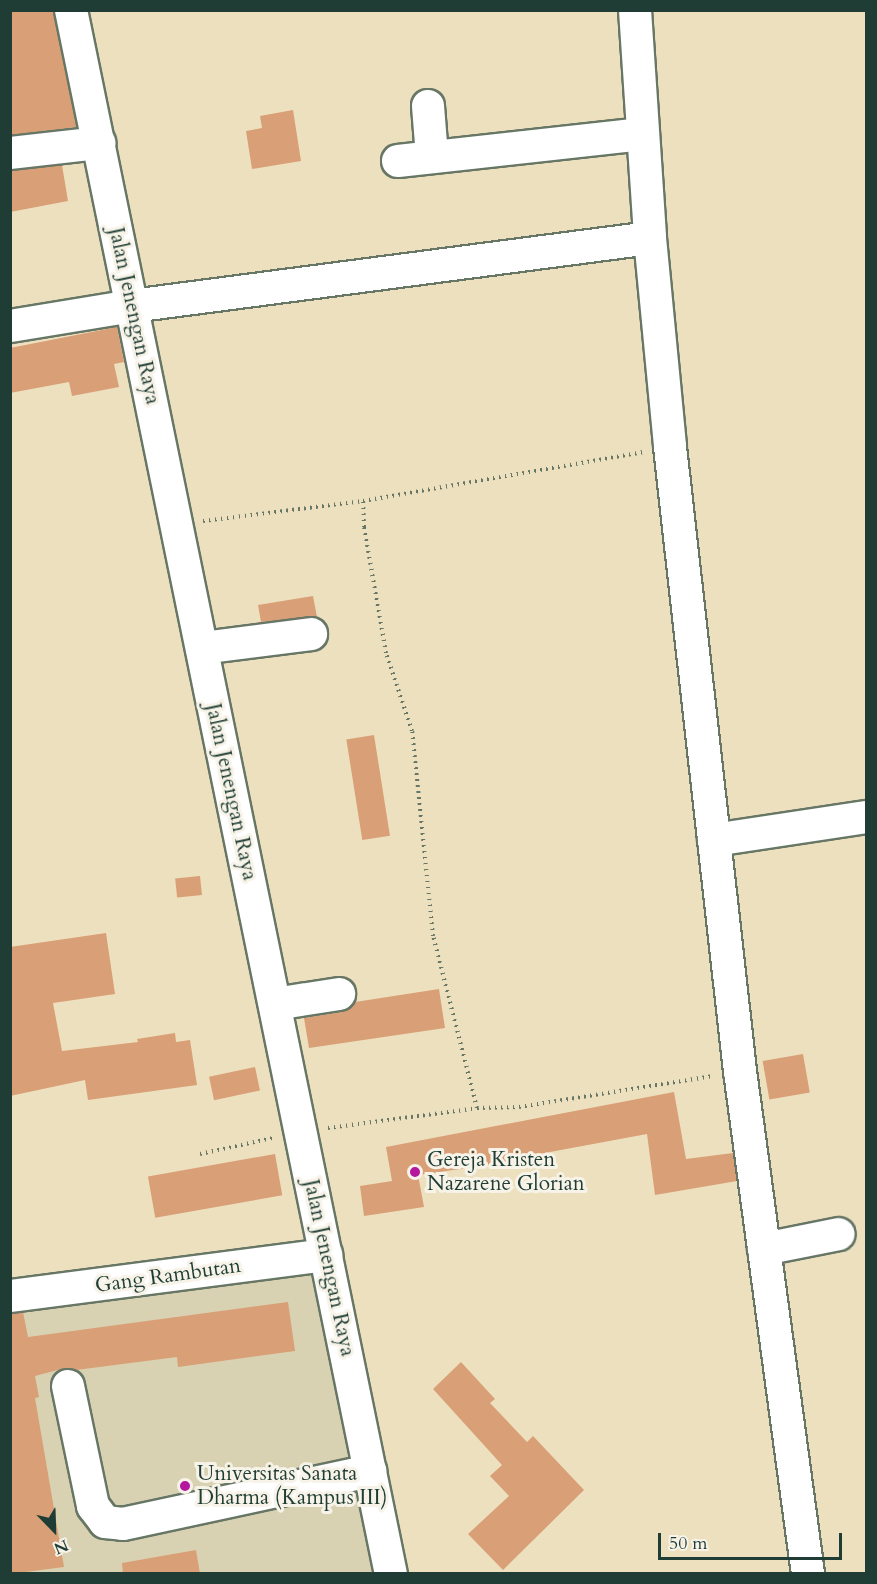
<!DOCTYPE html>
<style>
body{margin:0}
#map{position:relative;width:877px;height:1584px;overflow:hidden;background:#ede0bf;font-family:Cardo,serif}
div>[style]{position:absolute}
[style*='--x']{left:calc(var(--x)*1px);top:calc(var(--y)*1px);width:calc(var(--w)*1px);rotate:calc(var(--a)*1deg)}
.built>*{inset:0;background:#d8d2b2}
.building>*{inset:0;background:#d99f76;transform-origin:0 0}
.path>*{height:4px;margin-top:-2px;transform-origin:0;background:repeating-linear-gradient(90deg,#677665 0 1.5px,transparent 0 6px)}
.roads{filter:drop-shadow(2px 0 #677665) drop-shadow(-2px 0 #677665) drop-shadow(0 2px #677665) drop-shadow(0 -2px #677665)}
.minor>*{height:32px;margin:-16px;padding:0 16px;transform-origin:16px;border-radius:16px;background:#fff}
.dots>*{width:16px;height:16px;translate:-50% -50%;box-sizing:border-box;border:3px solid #f7f3e8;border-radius:50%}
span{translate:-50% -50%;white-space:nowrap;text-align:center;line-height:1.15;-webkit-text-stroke:6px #f7f3e8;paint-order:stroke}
.street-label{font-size:21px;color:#1f3d34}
.poi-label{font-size:21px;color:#1f3d34}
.left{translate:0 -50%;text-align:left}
.frame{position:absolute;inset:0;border:12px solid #1f3d34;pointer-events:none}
.north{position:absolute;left:24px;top:1500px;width:60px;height:60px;-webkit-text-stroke:4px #f7f3e8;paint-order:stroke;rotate:157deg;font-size:16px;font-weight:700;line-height:24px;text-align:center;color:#1f3d34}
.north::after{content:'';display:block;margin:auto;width:21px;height:27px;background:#1f3d34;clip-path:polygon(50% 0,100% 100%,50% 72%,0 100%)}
.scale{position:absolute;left:658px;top:1533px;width:184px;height:27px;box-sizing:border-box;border:3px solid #1f3d34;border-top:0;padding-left:8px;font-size:18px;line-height:21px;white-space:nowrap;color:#1f3d34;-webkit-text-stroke:4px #f7f3e8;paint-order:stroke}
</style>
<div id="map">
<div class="built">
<i style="clip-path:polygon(317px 1267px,378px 1573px,11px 1573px,10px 1309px)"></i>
</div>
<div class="building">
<i style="clip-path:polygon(10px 10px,53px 10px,77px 127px,10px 135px)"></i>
<i style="clip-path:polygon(293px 110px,301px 161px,252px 169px,246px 131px,262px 128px,260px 116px)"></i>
<i style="clip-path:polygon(62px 165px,68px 201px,10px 212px,10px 171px)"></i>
<i style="clip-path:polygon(117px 327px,124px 362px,114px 364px,119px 387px,72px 396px,69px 382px,10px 393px,10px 348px)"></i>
<i style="clip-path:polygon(313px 596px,317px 617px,261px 622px,258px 605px)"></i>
<i style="left:374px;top:735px;width:102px;height:28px;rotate:81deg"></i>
<i style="left:200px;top:876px;width:19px;height:25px;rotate:84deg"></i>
<i style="clip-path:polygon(106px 933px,115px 994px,53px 1003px,62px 1051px,138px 1042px,137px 1039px,175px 1033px,176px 1042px,190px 1040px,197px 1085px,88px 1100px,85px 1080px,10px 1096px,10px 947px)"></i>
<i style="clip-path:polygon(439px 989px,445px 1028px,309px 1048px,304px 1018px,342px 1012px,355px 1002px)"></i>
<i style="left:803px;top:1054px;width:39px;height:41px;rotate:80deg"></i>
<i style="left:255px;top:1067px;width:24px;height:47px;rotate:78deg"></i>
<i style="clip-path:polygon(674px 1092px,686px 1159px,733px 1153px,737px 1181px,655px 1195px,647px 1134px,523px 1157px,524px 1160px,418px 1175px,424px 1207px,364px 1216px,360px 1186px,392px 1181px,386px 1147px)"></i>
<i style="left:275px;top:1154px;width:42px;height:129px;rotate:80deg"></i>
<i style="clip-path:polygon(288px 1302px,295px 1351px,178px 1367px,177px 1357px,76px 1370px,65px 1368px,35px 1376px,39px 1397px,35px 1398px,64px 1567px,10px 1574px,10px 1314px,23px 1312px,28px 1337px)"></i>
<i style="clip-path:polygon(461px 1362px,495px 1399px,490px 1403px,527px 1442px,533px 1436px,584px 1490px,503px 1570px,468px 1534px,509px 1496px,490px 1476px,502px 1465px,433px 1389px)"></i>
<i style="clip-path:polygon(196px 1550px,200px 1574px,123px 1574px,122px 1563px)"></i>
</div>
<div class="path">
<i style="--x:203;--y:521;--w:161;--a:-7.1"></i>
<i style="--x:477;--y:1108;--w:178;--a:-104.3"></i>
<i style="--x:433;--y:936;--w:206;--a:-95.8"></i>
<i style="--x:412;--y:731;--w:82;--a:-108.4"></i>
<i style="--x:386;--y:653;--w:128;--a:-99.9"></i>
<i style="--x:364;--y:527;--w:26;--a:-92"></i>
<i style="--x:363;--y:501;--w:285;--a:-9.9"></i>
<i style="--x:328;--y:1128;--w:150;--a:-7.6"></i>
<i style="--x:477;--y:1108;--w:42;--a:-1.4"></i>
<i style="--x:519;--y:1107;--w:195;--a:-9.1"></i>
<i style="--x:200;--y:1154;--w:75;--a:-12.4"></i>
</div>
<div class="roads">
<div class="minor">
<i style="--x:71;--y:10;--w:1596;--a:78.44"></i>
<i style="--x:635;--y:10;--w:228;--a:86.2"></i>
<i style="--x:650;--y:238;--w:210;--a:84.5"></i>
<i style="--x:670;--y:447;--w:628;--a:83.6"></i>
<i style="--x:740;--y:1071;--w:508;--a:82.3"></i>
<i style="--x:428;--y:106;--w:51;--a:85.5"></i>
<i style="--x:10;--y:153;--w:90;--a:-6.4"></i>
<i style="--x:398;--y:161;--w:246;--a:-6.3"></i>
<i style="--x:10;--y:326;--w:124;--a:-9.3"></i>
<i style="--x:132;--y:306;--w:522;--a:-7.48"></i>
<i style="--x:202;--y:648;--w:110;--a:-7.3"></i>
<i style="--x:714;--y:840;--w:154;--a:-8.6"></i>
<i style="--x:275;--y:1004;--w:65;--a:-8.9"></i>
<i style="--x:764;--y:1249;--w:76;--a:-11.3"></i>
<i style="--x:10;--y:1296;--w:319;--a:-7.4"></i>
<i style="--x:68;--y:1386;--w:123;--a:78.2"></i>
<i style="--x:93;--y:1506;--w:20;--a:53"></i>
<i style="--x:105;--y:1522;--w:18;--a:6"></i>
<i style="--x:123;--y:1524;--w:253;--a:-12.1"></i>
</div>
</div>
<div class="dots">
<i style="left:415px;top:1172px;background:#b5179e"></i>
<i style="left:185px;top:1486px;background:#b5179e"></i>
</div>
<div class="street-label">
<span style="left:134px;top:316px;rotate:78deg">Jalan Jenengan Raya</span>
<span style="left:231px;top:792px;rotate:78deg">Jalan Jenengan Raya</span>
<span style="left:329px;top:1268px;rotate:78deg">Jalan Jenengan Raya</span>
<span style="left:168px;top:1276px;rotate:-8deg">Gang Rambutan</span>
</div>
<div class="poi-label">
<span class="left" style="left:427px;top:1172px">Gereja Kristen<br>Nazarene Glorian</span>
<span class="left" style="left:197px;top:1486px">Universitas Sanata<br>Dharma (Kampus III)</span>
</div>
<div class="frame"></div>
<div class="north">N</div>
<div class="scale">50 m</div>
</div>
